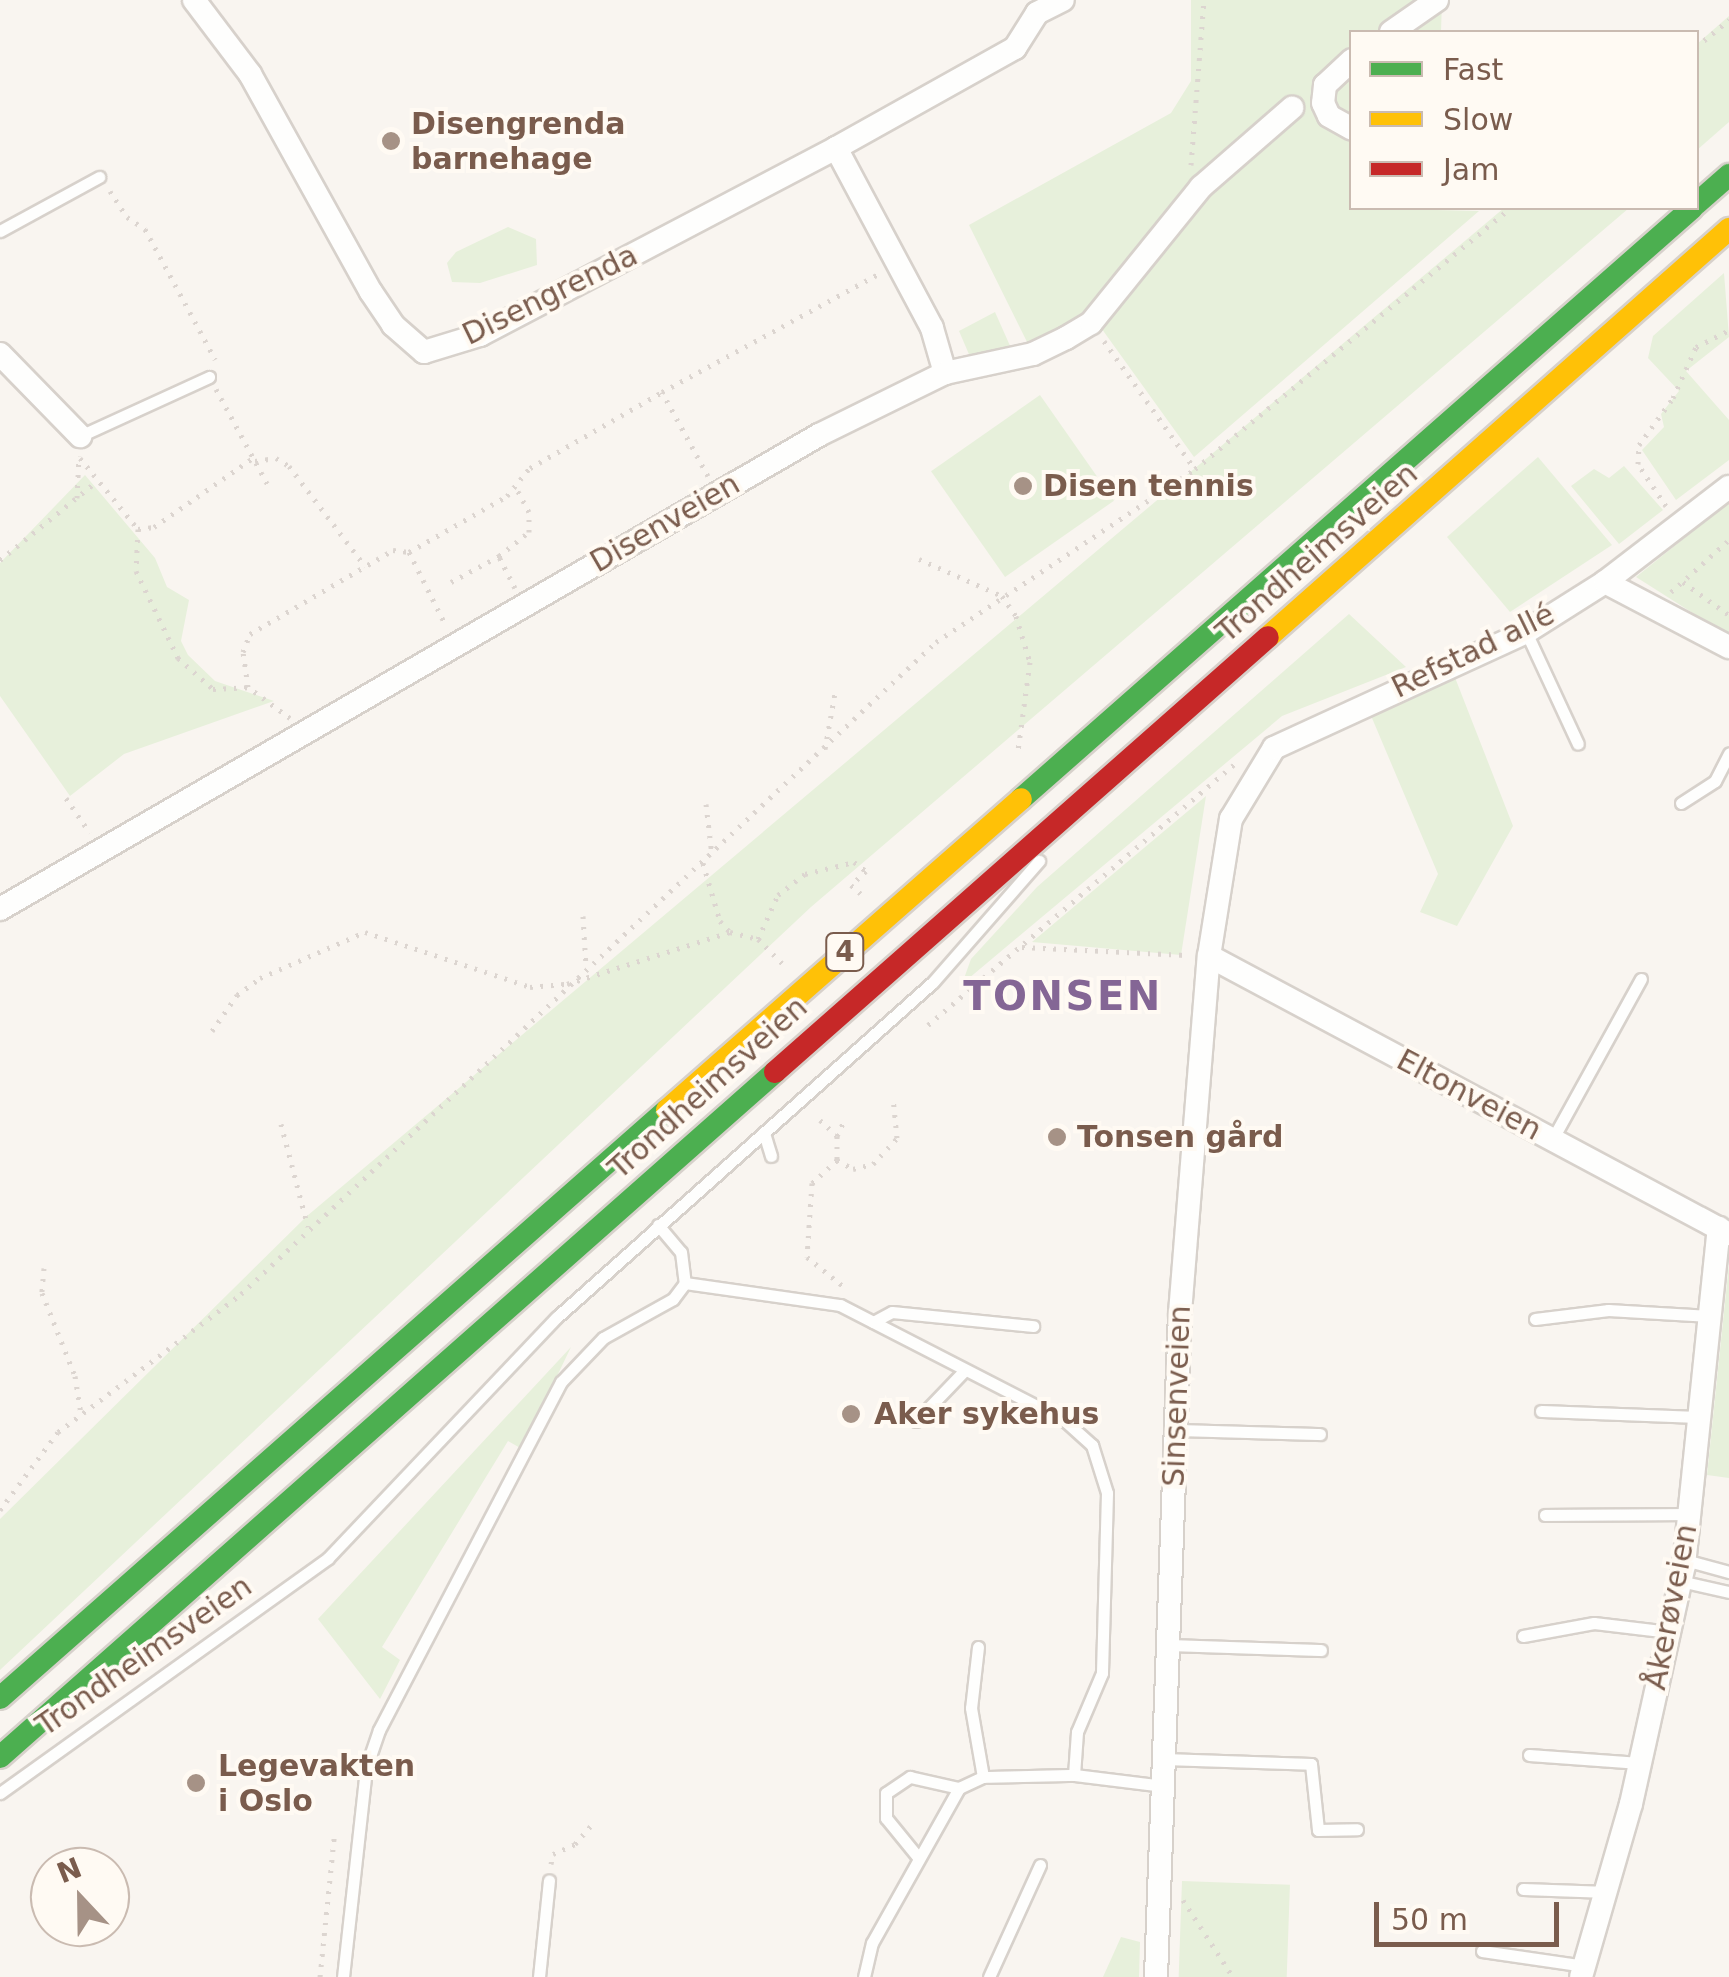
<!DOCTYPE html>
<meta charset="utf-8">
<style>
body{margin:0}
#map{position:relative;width:1729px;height:1977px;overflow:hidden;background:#f9f5f0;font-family:"DejaVu Sans",sans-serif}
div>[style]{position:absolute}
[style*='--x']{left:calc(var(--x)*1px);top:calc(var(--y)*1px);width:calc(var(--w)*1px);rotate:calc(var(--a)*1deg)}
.green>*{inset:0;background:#e7f0db;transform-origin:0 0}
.path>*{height:5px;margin-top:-2.5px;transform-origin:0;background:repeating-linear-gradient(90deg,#dcd5d0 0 2.5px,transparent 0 10.5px)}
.roads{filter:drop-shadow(2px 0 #d7d1cb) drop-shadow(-2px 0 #d7d1cb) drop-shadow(0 2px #d7d1cb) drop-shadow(0 -2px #d7d1cb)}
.lane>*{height:11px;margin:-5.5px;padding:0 5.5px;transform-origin:5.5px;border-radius:5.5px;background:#fefefd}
.street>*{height:22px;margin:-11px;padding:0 11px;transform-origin:11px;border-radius:11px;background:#fefefd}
.fast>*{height:22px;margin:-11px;padding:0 11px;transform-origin:11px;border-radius:11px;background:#4caf50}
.slow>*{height:22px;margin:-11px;padding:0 11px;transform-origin:11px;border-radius:11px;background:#ffc107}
.jam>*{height:22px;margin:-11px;padding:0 11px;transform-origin:11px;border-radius:11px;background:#c62828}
.dots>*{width:28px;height:28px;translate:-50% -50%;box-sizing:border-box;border:5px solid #fffaf3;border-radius:50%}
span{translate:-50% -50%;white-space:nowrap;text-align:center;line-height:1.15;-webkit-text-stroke:8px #fffaf3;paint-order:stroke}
.shield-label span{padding:2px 8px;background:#fffaf3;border:2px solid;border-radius:8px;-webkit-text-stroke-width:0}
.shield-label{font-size:28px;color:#7a5c4d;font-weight:700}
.poi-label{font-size:30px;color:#7a5c4d;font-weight:700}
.left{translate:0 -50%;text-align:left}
.street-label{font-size:30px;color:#7a5c4d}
.district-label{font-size:40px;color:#846695;font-weight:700;letter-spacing:2.5px}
.legend{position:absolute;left:1349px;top:30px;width:350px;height:180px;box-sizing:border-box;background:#fffaf3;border:2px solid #cabbb1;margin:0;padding:12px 18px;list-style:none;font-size:30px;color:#7a5c4d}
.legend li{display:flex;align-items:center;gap:20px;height:50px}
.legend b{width:50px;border:2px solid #cabbb1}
.north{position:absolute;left:30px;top:1847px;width:100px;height:100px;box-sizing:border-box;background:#fffaf3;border:2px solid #cabbb1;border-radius:50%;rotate:338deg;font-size:28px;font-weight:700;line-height:40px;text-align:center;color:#7a5c4d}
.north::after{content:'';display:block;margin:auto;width:35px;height:45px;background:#a69286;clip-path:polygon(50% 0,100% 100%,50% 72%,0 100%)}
.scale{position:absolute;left:1374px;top:1902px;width:185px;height:45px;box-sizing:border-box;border:5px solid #7a5c4d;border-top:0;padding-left:12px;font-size:30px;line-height:35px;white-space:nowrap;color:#7a5c4d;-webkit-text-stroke:8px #fffaf3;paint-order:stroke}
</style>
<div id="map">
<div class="green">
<i style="clip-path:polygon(1191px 0,1442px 0,1441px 32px,1352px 32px,1352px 208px,1479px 211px,1194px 457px,1099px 325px,1033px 354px,969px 225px,1171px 113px,1191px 81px)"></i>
<i style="clip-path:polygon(1729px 16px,1729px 122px,1697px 150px,1697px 44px)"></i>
<i style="clip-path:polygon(1504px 208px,1629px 208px,811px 907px,0 1670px,0 1519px,307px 1216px)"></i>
<i style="clip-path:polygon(508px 227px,536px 239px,537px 265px,480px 283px,452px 282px,447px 263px,456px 252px)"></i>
<i style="clip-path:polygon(1724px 273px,1729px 337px,1686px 371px,1729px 420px,1729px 460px,1676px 500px,1642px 450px,1664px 427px,1661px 414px,1679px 391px,1648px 358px,1653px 336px)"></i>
<i style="clip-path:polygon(995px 312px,1011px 348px,971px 359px,959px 331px)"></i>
<i style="left:1040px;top:395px;width:129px;height:133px;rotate:55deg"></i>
<i style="clip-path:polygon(1538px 457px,1612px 545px,1510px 612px,1447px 537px)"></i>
<i style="clip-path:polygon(1624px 466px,1663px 510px,1619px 544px,1571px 486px,1594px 469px,1609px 478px)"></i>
<i style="clip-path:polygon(85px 475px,155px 558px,167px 587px,189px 600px,181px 641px,188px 655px,215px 681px,274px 701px,124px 754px,70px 796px,0 696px,0 563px)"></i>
<i style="clip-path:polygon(1729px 502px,1729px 636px,1636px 577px)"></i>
<i style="clip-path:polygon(1349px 614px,1406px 667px,1282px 716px,962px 984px,971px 959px,1037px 887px)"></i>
<i style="clip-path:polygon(1454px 675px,1513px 826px,1457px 926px,1420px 912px,1438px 874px,1369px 711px)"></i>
<i style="clip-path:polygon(1206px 796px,1181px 955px,1032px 942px,1163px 832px)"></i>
<i style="clip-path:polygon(1729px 1264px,1729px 1478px,1707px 1475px)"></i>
<i style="clip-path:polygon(571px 1347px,522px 1449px,508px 1441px,382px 1647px,400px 1660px,380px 1699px,318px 1619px)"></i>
<i style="left:1182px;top:1881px;width:108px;height:96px;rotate:2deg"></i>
<i style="clip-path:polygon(1121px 1937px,1140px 1942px,1139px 1977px,1103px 1977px)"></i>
</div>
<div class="path">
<i style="--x:1696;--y:47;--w:43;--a:-39.3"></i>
<i style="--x:1191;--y:165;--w:166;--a:-85.5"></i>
<i style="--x:110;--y:191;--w:31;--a:57"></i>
<i style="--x:127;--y:217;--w:22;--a:34"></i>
<i style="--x:145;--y:229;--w:148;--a:61.7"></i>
<i style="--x:1104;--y:341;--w:157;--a:54.6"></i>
<i style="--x:216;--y:389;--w:111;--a:61.6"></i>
<i style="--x:80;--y:458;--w:92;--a:50.8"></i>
<i style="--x:255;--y:461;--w:21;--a:-8"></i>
<i style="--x:276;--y:458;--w:15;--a:32"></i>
<i style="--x:289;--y:466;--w:126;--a:52.8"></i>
<i style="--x:708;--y:476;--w:96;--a:-118.7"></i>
<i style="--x:662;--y:392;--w:248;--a:-28.6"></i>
<i style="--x:77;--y:498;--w:42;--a:-87.3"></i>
<i style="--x:1666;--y:506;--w:50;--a:-123.7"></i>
<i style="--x:1638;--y:464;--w:19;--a:-87"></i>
<i style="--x:1639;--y:445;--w:58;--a:-54.1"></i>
<i style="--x:1673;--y:398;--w:56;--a:-65.7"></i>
<i style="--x:1696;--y:347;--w:37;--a:-27"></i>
<i style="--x:138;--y:529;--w:42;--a:92.7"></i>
<i style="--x:136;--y:571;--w:97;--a:64.2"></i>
<i style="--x:178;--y:658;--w:47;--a:41.5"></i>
<i style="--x:213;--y:689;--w:35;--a:-3"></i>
<i style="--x:138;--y:529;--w:16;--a:-7"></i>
<i style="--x:154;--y:527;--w:121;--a:-34.9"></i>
<i style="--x:409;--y:552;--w:83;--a:63.4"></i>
<i style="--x:919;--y:559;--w:91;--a:24"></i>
<i style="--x:1002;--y:596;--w:24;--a:55"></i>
<i style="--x:1016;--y:616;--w:48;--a:73.1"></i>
<i style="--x:1030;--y:662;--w:90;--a:97.7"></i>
<i style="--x:0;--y:560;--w:124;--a:-39.1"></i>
<i style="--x:451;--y:582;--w:55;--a:-28.4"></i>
<i style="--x:1683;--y:582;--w:57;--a:35.7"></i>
<i style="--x:515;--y:588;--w:36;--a:-117"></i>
<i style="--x:499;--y:556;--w:38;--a:-39"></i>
<i style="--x:529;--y:532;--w:20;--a:-90"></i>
<i style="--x:529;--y:512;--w:27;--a:-118"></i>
<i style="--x:1671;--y:592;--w:78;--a:-41.9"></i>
<i style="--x:290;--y:718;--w:52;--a:-143.6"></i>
<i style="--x:248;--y:687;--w:35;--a:-98"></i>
<i style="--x:243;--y:652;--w:19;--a:-69"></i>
<i style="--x:250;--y:634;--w:166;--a:-30.4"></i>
<i style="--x:393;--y:550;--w:16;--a:7"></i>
<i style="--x:409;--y:552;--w:113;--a:-29.7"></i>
<i style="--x:507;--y:496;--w:36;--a:-51"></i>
<i style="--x:530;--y:468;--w:152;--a:-29.9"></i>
<i style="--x:825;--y:749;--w:57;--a:-79.9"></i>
<i style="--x:66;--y:798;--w:42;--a:55.6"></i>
<i style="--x:706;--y:804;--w:51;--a:83.3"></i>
<i style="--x:703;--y:863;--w:60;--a:73.7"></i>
<i style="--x:720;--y:921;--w:15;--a:48"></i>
<i style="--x:730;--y:932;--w:29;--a:14"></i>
<i style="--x:758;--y:939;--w:37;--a:45"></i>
<i style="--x:583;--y:916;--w:50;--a:86.6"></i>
<i style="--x:758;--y:939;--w:48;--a:-65.6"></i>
<i style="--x:778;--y:895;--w:34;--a:-38"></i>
<i style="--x:805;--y:874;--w:50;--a:-13.8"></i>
<i style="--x:854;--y:862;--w:15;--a:37"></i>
<i style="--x:866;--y:871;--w:21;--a:137"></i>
<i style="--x:851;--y:885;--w:13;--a:42"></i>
<i style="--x:1022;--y:947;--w:164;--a:2.8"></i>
<i style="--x:928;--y:1025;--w:407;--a:-40.4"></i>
<i style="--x:212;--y:1031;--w:44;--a:-55.2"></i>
<i style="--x:237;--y:995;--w:29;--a:-36"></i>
<i style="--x:260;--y:978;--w:115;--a:-23.7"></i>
<i style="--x:365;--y:932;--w:174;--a:18.4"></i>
<i style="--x:530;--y:987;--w:37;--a:-5"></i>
<i style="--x:567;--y:984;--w:171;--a:-17.7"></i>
<i style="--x:820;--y:1120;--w:23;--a:43"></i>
<i style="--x:837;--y:1136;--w:24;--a:90"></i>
<i style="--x:837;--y:1160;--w:18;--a:29"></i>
<i style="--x:853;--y:1169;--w:21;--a:-14"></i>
<i style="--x:873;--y:1164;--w:35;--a:-47"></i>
<i style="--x:897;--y:1138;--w:41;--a:-95.6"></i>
<i style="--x:281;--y:1124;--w:106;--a:75.3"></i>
<i style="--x:837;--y:1136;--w:17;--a:-65"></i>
<i style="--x:837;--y:1160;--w:34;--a:137"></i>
<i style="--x:812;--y:1183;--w:74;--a:93.9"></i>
<i style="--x:807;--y:1257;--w:46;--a:38.9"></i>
<i style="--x:44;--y:1268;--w:25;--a:95"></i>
<i style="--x:42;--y:1293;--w:89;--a:68.3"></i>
<i style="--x:75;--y:1376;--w:38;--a:81"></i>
<i style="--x:0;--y:1510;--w:97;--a:-53.4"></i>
<i style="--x:58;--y:1432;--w:229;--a:-37"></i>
<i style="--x:241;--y:1294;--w:953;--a:-43.17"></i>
<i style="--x:936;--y:642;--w:311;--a:-33.7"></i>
<i style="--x:1195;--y:469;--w:409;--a:-39.6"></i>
<i style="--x:551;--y:1864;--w:10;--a:-79"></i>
<i style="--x:553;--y:1854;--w:24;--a:-24"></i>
<i style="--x:575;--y:1844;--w:28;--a:-49"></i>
<i style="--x:1183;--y:1900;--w:92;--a:57"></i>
<i style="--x:320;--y:1977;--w:140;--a:-84.2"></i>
</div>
<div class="roads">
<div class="lane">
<i style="--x:0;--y:231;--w:113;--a:-28.6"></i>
<i style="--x:80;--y:436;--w:142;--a:-24.6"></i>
<i style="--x:1526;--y:632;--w:123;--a:65.1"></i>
<i style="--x:1681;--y:803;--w:40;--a:-32.9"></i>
<i style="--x:1715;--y:781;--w:31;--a:-63"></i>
<i style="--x:764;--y:1133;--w:24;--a:73"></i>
<i style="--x:1552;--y:1140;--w:184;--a:-61.1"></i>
<i style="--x:658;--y:1225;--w:35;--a:50"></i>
<i style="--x:681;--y:1252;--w:31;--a:83"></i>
<i style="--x:685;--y:1283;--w:157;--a:8.1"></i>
<i style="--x:840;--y:1305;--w:252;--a:27.2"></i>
<i style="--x:1064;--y:1420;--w:38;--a:42"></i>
<i style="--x:1092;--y:1445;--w:50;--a:72.6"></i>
<i style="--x:1107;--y:1493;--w:180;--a:91.6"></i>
<i style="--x:1102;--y:1673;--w:64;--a:113"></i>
<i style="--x:1077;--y:1732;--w:43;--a:94"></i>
<i style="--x:1074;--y:1775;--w:91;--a:7"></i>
<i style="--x:1535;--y:1319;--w:74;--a:-7"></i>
<i style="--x:1608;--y:1310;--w:102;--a:3.4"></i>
<i style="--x:873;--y:1322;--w:21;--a:-28"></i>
<i style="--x:892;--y:1312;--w:142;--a:5.7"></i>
<i style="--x:1541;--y:1411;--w:158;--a:2.2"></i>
<i style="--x:916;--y:1421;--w:69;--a:-46.2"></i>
<i style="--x:1175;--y:1430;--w:145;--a:1.6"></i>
<i style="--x:1545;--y:1515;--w:144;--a:-0.4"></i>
<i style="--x:1685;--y:1560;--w:46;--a:15.3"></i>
<i style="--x:1680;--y:1581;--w:50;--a:12.7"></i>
<i style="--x:1523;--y:1636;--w:72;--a:-10.4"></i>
<i style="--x:1594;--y:1623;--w:76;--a:6.8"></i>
<i style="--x:1167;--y:1645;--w:154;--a:1.9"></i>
<i style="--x:978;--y:1647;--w:61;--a:96.5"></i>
<i style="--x:971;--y:1708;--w:70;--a:80.1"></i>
<i style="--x:1529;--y:1755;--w:111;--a:4.1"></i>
<i style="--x:1164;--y:1759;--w:147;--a:1.9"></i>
<i style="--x:1311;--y:1764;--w:66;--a:83.9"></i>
<i style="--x:1318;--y:1830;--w:39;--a:-1"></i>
<i style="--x:0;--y:1793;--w:403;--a:-35.6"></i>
<i style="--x:328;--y:1558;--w:332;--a:-46.5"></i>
<i style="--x:557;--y:1317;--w:504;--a:-41.7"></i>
<i style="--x:933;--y:982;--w:161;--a:-48.8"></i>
<i style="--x:917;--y:1856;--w:49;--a:-129.2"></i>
<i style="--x:886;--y:1818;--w:25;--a:-90"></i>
<i style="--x:886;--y:1793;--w:29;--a:-34"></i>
<i style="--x:910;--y:1777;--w:50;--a:12.7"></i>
<i style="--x:1523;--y:1889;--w:85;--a:2"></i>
<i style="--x:1482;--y:1951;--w:104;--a:8.3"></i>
<i style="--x:343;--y:1977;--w:210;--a:-83.7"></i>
<i style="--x:366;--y:1768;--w:40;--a:-71.1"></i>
<i style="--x:379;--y:1730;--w:393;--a:-62.4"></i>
<i style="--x:561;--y:1382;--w:61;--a:-46.3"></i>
<i style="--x:603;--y:1338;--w:80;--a:-29.1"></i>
<i style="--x:673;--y:1299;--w:20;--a:-53"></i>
<i style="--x:539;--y:1977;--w:97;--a:-84.1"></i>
<i style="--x:864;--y:1977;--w:35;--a:-77"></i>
<i style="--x:872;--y:1943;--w:178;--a:-60.7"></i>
<i style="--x:959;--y:1788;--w:26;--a:-25"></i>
<i style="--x:983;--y:1777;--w:91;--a:-1.3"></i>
<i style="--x:989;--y:1977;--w:123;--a:-65.5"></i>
</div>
<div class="street">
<i style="--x:194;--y:0;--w:93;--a:52.9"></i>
<i style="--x:250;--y:74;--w:249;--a:61"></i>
<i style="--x:371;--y:292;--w:40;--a:56"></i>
<i style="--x:393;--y:325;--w:41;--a:41.1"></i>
<i style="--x:424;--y:352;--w:59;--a:-16.9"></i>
<i style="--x:480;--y:335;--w:402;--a:-27.7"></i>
<i style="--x:836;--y:148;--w:204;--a:61.9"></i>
<i style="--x:932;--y:328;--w:47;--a:73.9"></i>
<i style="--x:1391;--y:32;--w:56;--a:-34.8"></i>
<i style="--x:1352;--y:60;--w:37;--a:137"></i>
<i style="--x:1325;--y:85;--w:18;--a:96"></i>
<i style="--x:1323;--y:103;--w:14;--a:65"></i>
<i style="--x:1329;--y:116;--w:26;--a:29"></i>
<i style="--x:836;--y:148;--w:205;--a:-29.2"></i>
<i style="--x:1015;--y:48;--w:41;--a:-57.8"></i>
<i style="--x:1037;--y:13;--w:29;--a:-27"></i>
<i style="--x:0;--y:354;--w:115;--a:45.7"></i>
<i style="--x:1605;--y:582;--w:140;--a:27.7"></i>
<i style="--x:0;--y:909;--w:946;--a:-30.06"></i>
<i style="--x:819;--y:435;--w:140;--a:-26.2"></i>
<i style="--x:945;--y:373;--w:90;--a:-12.2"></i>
<i style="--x:1033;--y:354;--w:37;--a:-26"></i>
<i style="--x:1066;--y:338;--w:29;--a:-31"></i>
<i style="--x:1091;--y:323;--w:175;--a:-51"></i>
<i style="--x:1201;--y:187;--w:121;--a:-41"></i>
<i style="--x:1209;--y:956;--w:590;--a:28.13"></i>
<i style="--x:1156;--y:1977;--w:664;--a:-87.93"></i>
<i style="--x:1180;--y:1313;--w:358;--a:-85.4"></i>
<i style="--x:1209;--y:956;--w:139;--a:-80.9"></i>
<i style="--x:1231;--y:819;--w:83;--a:-58.8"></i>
<i style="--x:1274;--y:748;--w:277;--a:-24.7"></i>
<i style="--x:1526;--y:632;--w:93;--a:-32.3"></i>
<i style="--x:1605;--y:582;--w:156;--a:-37.5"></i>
<i style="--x:1581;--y:1977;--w:180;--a:-73.9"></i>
<i style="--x:1631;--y:1804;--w:245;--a:-77.5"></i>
<i style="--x:1684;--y:1565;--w:339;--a:-84.1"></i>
</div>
<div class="fast">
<i style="--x:1696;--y:204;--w:44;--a:-41.3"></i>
<i style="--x:1021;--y:799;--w:894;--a:-41.37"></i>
<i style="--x:0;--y:1698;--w:889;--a:-41.4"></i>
<i style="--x:0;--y:1757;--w:1034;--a:-41.47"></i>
</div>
<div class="slow">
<i style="--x:1268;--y:637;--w:616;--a:-41.51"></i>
<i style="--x:667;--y:1110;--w:471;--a:-41.3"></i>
</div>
<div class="jam">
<i style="--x:775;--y:1072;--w:657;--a:-41.42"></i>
</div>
</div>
<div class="dots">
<i style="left:391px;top:141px;background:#a69286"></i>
<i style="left:1023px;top:486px;background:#a69286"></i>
<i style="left:1057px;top:1137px;background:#a69286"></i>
<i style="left:851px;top:1414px;background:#a69286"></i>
<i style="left:196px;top:1783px;background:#a69286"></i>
</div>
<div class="shield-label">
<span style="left:845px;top:952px">4</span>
</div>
<div class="poi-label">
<span class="left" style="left:411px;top:141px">Disengrenda<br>barnehage</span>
<span class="left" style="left:1043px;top:486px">Disen tennis</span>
<span class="left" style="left:1077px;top:1137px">Tonsen gård</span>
<span class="left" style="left:874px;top:1414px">Aker sykehus</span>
<span class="left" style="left:218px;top:1783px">Legevakten<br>i Oslo</span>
</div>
<div class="street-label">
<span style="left:550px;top:295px;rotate:-26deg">Disengrenda</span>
<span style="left:665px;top:523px;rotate:-30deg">Disenveien</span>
<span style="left:1317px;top:553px;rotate:-41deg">Trondheimsveien</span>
<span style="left:1473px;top:651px;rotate:-26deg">Refstad allé</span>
<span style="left:708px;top:1088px;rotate:-42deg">Trondheimsveien</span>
<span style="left:1469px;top:1095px;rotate:28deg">Eltonveien</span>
<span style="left:1177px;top:1396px;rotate:-88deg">Sinsenveien</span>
<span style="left:1671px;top:1607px;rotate:-79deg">Åkerøveien</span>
<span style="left:144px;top:1656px;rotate:-35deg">Trondheimsveien</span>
</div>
<div class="district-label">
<span style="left:1063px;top:996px">TONSEN</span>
</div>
<ul class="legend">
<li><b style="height:12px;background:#4caf50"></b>Fast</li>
<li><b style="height:12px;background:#ffc107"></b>Slow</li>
<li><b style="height:12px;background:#c62828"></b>Jam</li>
</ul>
<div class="north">N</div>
<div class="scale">50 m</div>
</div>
